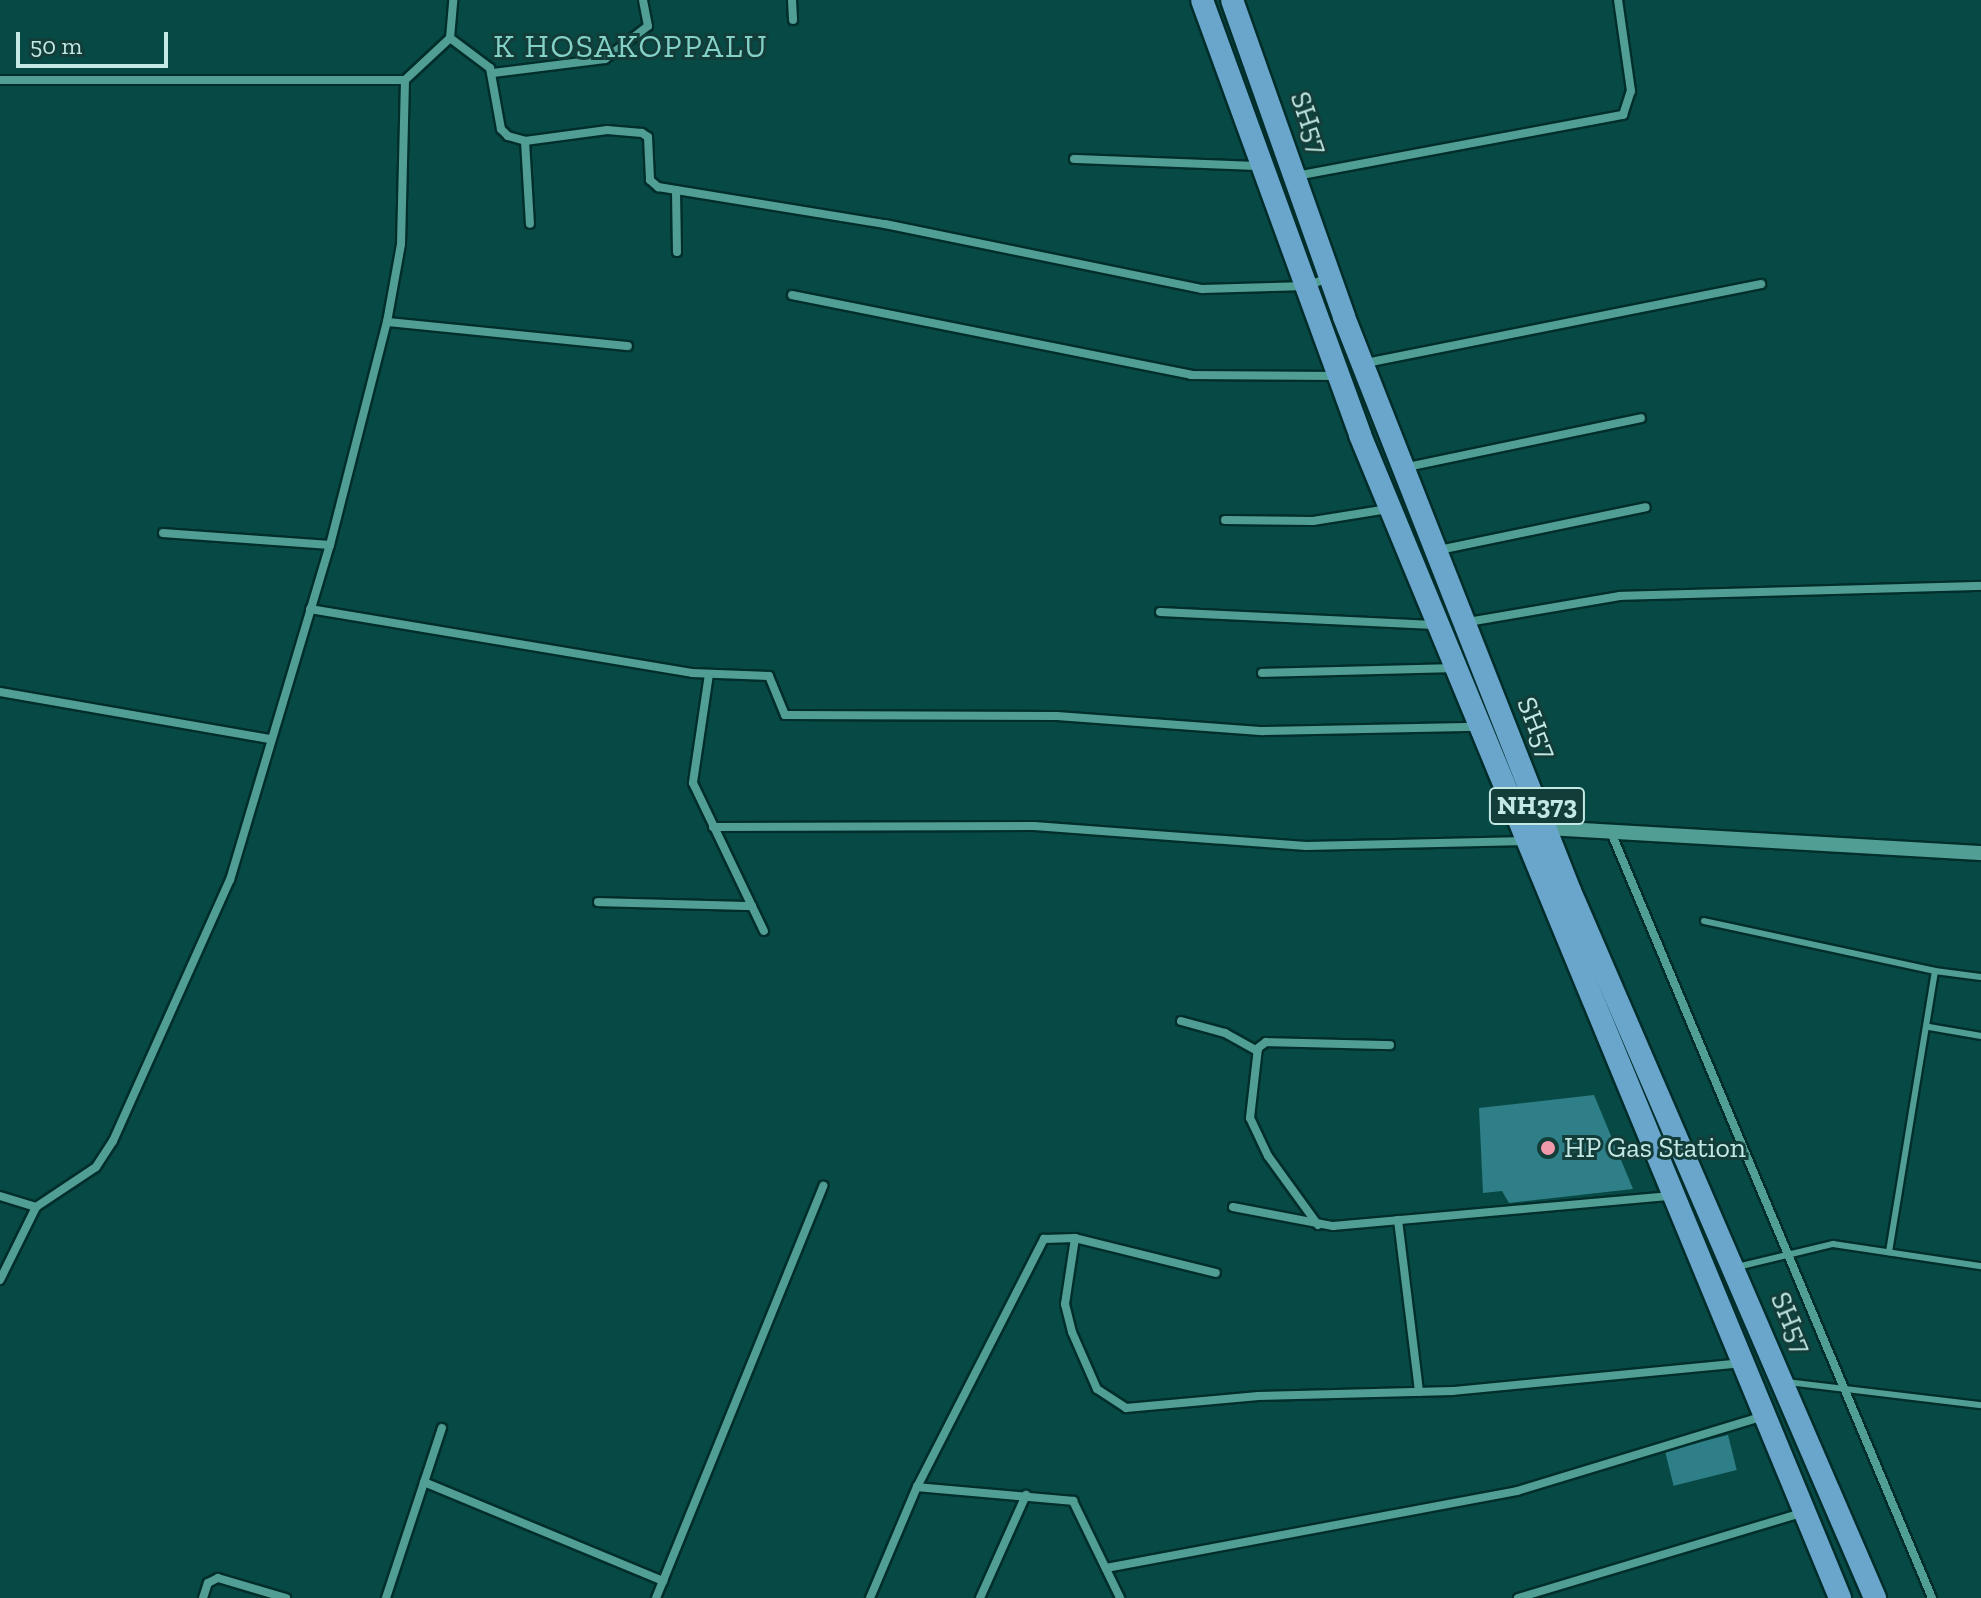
<!DOCTYPE html>
<style>
body{margin:0}
#map{position:relative;width:1981px;height:1598px;overflow:hidden;background:#074a45;font-family:"Zilla Slab",serif}
div>[style]{position:absolute}
[style*='--x']{left:calc(var(--x)*1px);top:calc(var(--y)*1px);width:calc(var(--w)*1px);rotate:calc(var(--a)*1deg)}
.building>*{inset:0;background:#2f7f89;transform-origin:0 0}
.roads{filter:drop-shadow(2px 0 #012e2a) drop-shadow(-2px 0 #012e2a) drop-shadow(0 2px #012e2a) drop-shadow(0 -2px #012e2a)}
.service>*{height:6px;margin:-3px;padding:0 3px;transform-origin:3px;border-radius:3px;background:#519e95}
.minor>*{height:8px;margin:-4px;padding:0 4px;transform-origin:4px;border-radius:4px;background:#519e95}
.tertiary>*{height:14px;margin:-7px;padding:0 7px;transform-origin:7px;border-radius:7px;background:#519e95}
.trunk>*{height:22px;margin:-11px;padding:0 11px;transform-origin:11px;border-radius:11px;background:#6aa6cc}
.dots>*{width:22px;height:22px;translate:-50% -50%;box-sizing:border-box;border:4px solid #133d39;border-radius:50%}
span{translate:-50% -50%;white-space:nowrap;text-align:center;line-height:1.15;-webkit-text-stroke:6px #133d39;paint-order:stroke}
.shield-label span{padding:2px 6px;background:#133d39;border:2px solid;border-radius:6px;-webkit-text-stroke-width:0}
.shield-label{font-size:26px;color:#c4e8e3;font-weight:700}
.street-label{font-size:28px;color:#c4e8e3}
.poi-label{font-size:28px;color:#c4e8e3}
.left{translate:0 -50%;text-align:left}
.quarter-label{font-size:32px;color:#84d1c8;letter-spacing:2px}
.scale{position:absolute;left:16px;top:32px;width:152px;height:36px;box-sizing:border-box;border:4px solid #c4e8e3;border-top:0;padding-left:10px;font-size:24px;line-height:28px;white-space:nowrap;color:#c4e8e3;-webkit-text-stroke:6px #133d39;paint-order:stroke}
</style>
<div id="map">
<div class="building">
<i style="clip-path:polygon(1594px 1095px,1633px 1189px,1509px 1203px,1502px 1191px,1483px 1193px,1479px 1108px)"></i>
<i style="left:1728px;top:1435px;width:36px;height:65px;rotate:76deg"></i>
</div>
<div class="roads">
<div class="service">
<i style="--x:1704;--y:921;--w:236;--a:12.2"></i>
<i style="--x:1935;--y:971;--w:285;--a:99.3"></i>
<i style="--x:1935;--y:971;--w:46;--a:7.4"></i>
<i style="--x:1929;--y:1027;--w:53;--a:9.8"></i>
<i style="--x:1737;--y:1267;--w:99;--a:-13.5"></i>
<i style="--x:1833;--y:1244;--w:150;--a:8.5"></i>
<i style="--x:1787;--y:1382;--w:195;--a:6.8"></i>
</div>
<div class="minor">
<i style="--x:792;--y:0;--w:20;--a:87"></i>
<i style="--x:450;--y:38;--w:50;--a:36.9"></i>
<i style="--x:490;--y:68;--w:62;--a:79.8"></i>
<i style="--x:501;--y:129;--w:10;--a:45"></i>
<i style="--x:508;--y:136;--w:18;--a:16"></i>
<i style="--x:525;--y:141;--w:83;--a:-7.6"></i>
<i style="--x:607;--y:130;--w:35;--a:5"></i>
<i style="--x:642;--y:133;--w:7;--a:34"></i>
<i style="--x:648;--y:137;--w:43;--a:87.3"></i>
<i style="--x:650;--y:180;--w:11;--a:41"></i>
<i style="--x:658;--y:187;--w:230;--a:9.3"></i>
<i style="--x:885;--y:224;--w:324;--a:11.6"></i>
<i style="--x:1202;--y:289;--w:105;--a:-1.6"></i>
<i style="--x:1307;--y:286;--w:25;--a:-21"></i>
<i style="--x:493;--y:73;--w:113;--a:-7.1"></i>
<i style="--x:605;--y:59;--w:54;--a:-37.5"></i>
<i style="--x:648;--y:26;--w:26;--a:-101"></i>
<i style="--x:0;--y:80;--w:405;--a:0"></i>
<i style="--x:525;--y:141;--w:83;--a:86.6"></i>
<i style="--x:1074;--y:159;--w:185;--a:2.2"></i>
<i style="--x:1296;--y:176;--w:333;--a:-10.6"></i>
<i style="--x:1623;--y:115;--w:25;--a:-72"></i>
<i style="--x:1631;--y:91;--w:92;--a:-98.1"></i>
<i style="--x:676;--y:190;--w:62;--a:89.1"></i>
<i style="--x:792;--y:295;--w:407;--a:11.3"></i>
<i style="--x:1191;--y:375;--w:143;--a:0.4"></i>
<i style="--x:387;--y:322;--w:242;--a:5.7"></i>
<i style="--x:1366;--y:363;--w:403;--a:-11.3"></i>
<i style="--x:1407;--y:467;--w:239;--a:-11.8"></i>
<i style="--x:1225;--y:520;--w:88;--a:0.7"></i>
<i style="--x:1313;--y:521;--w:76;--a:-9.1"></i>
<i style="--x:163;--y:533;--w:167;--a:4.1"></i>
<i style="--x:1439;--y:550;--w:211;--a:-11.7"></i>
<i style="--x:310;--y:609;--w:387;--a:9.5"></i>
<i style="--x:692;--y:673;--w:77;--a:2.2"></i>
<i style="--x:769;--y:676;--w:42;--a:67.7"></i>
<i style="--x:785;--y:715;--w:272;--a:0.2"></i>
<i style="--x:1057;--y:716;--w:207;--a:4.2"></i>
<i style="--x:1263;--y:731;--w:216;--a:-1.1"></i>
<i style="--x:1160;--y:612;--w:274;--a:2.7"></i>
<i style="--x:1468;--y:622;--w:154;--a:-9.7"></i>
<i style="--x:1620;--y:596;--w:361;--a:-1.6"></i>
<i style="--x:1262;--y:673;--w:191;--a:-1.5"></i>
<i style="--x:709;--y:674;--w:110;--a:98.4"></i>
<i style="--x:693;--y:783;--w:164;--a:64.4"></i>
<i style="--x:0;--y:692;--w:274;--a:9.9"></i>
<i style="--x:713;--y:827;--w:321;--a:-0.2"></i>
<i style="--x:1034;--y:826;--w:273;--a:4.2"></i>
<i style="--x:1306;--y:846;--w:221;--a:-1.3"></i>
<i style="--x:1610;--y:830;--w:833;--a:67.25"></i>
<i style="--x:598;--y:902;--w:154;--a:1.5"></i>
<i style="--x:1181;--y:1021;--w:46;--a:15.3"></i>
<i style="--x:1225;--y:1033;--w:37;--a:29"></i>
<i style="--x:0;--y:1196;--w:38;--a:17"></i>
<i style="--x:1233;--y:1207;--w:102;--a:10.8"></i>
<i style="--x:1333;--y:1226;--w:339;--a:-5.1"></i>
<i style="--x:1398;--y:1220;--w:173;--a:83"></i>
<i style="--x:1318;--y:1225;--w:85;--a:-125.9"></i>
<i style="--x:1268;--y:1156;--w:42;--a:-115.3"></i>
<i style="--x:1250;--y:1118;--w:70;--a:-83.5"></i>
<i style="--x:1258;--y:1048;--w:10;--a:-37"></i>
<i style="--x:1266;--y:1042;--w:124;--a:1.4"></i>
<i style="--x:1075;--y:1238;--w:67;--a:98.6"></i>
<i style="--x:1065;--y:1304;--w:29;--a:76"></i>
<i style="--x:1072;--y:1332;--w:62;--a:66.3"></i>
<i style="--x:1097;--y:1389;--w:35;--a:33"></i>
<i style="--x:1126;--y:1408;--w:133;--a:-5.2"></i>
<i style="--x:1258;--y:1396;--w:195;--a:-1.5"></i>
<i style="--x:1453;--y:1391;--w:290;--a:-5.5"></i>
<i style="--x:0;--y:1280;--w:81;--a:-63.7"></i>
<i style="--x:36;--y:1207;--w:72;--a:-33.7"></i>
<i style="--x:96;--y:1167;--w:31;--a:-57"></i>
<i style="--x:113;--y:1141;--w:286;--a:-65.9"></i>
<i style="--x:230;--y:880;--w:350;--a:-73.4"></i>
<i style="--x:330;--y:545;--w:230;--a:-75.7"></i>
<i style="--x:387;--y:322;--w:79;--a:-79.8"></i>
<i style="--x:401;--y:244;--w:164;--a:-88.6"></i>
<i style="--x:405;--y:80;--w:62;--a:-43"></i>
<i style="--x:450;--y:38;--w:38;--a:-85"></i>
<i style="--x:424;--y:1482;--w:259;--a:22.5"></i>
<i style="--x:917;--y:1487;--w:157;--a:5.1"></i>
<i style="--x:1073;--y:1501;--w:108;--a:64.1"></i>
<i style="--x:1106;--y:1568;--w:418;--a:-10.6"></i>
<i style="--x:1517;--y:1491;--w:255;--a:-16.9"></i>
<i style="--x:203;--y:1598;--w:16;--a:-72"></i>
<i style="--x:208;--y:1583;--w:11;--a:-27"></i>
<i style="--x:218;--y:1578;--w:71;--a:16.4"></i>
<i style="--x:386;--y:1598;--w:179;--a:-71.8"></i>
<i style="--x:656;--y:1598;--w:445;--a:-67.9"></i>
<i style="--x:870;--y:1598;--w:121;--a:-67.1"></i>
<i style="--x:917;--y:1487;--w:279;--a:-62.9"></i>
<i style="--x:1044;--y:1239;--w:31;--a:-2"></i>
<i style="--x:1075;--y:1238;--w:145;--a:13.9"></i>
<i style="--x:980;--y:1598;--w:113;--a:-65.9"></i>
<i style="--x:1518;--y:1598;--w:295;--a:-16.7"></i>
</div>
<div class="tertiary">
<i style="--x:1546;--y:828;--w:436;--a:3.3"></i>
</div>
<div class="trunk">
<i style="--x:1202;--y:0;--w:463;--a:70"></i>
<i style="--x:1360;--y:435;--w:1258;--a:67.57"></i>
<i style="--x:1232;--y:0;--w:336;--a:70.5"></i>
<i style="--x:1344;--y:317;--w:617;--a:68.51"></i>
<i style="--x:1570;--y:891;--w:770;--a:66.66"></i>
</div>
</div>
<div class="dots">
<i style="left:1548px;top:1148px;background:#f29aac"></i>
</div>
<div class="shield-label">
<span style="left:1537px;top:806px">NH373</span>
</div>
<div class="street-label">
<span style="left:1309px;top:123px;rotate:71deg">SH57</span>
<span style="left:1537px;top:728px;rotate:68deg">SH57</span>
<span style="left:1791px;top:1323px;rotate:67deg">SH57</span>
</div>
<div class="poi-label">
<span class="left" style="left:1564px;top:1148px">HP Gas Station</span>
</div>
<div class="quarter-label">
<span style="left:631px;top:46px">K HOSAKOPPALU</span>
</div>
<div class="scale">50 m</div>
</div>
